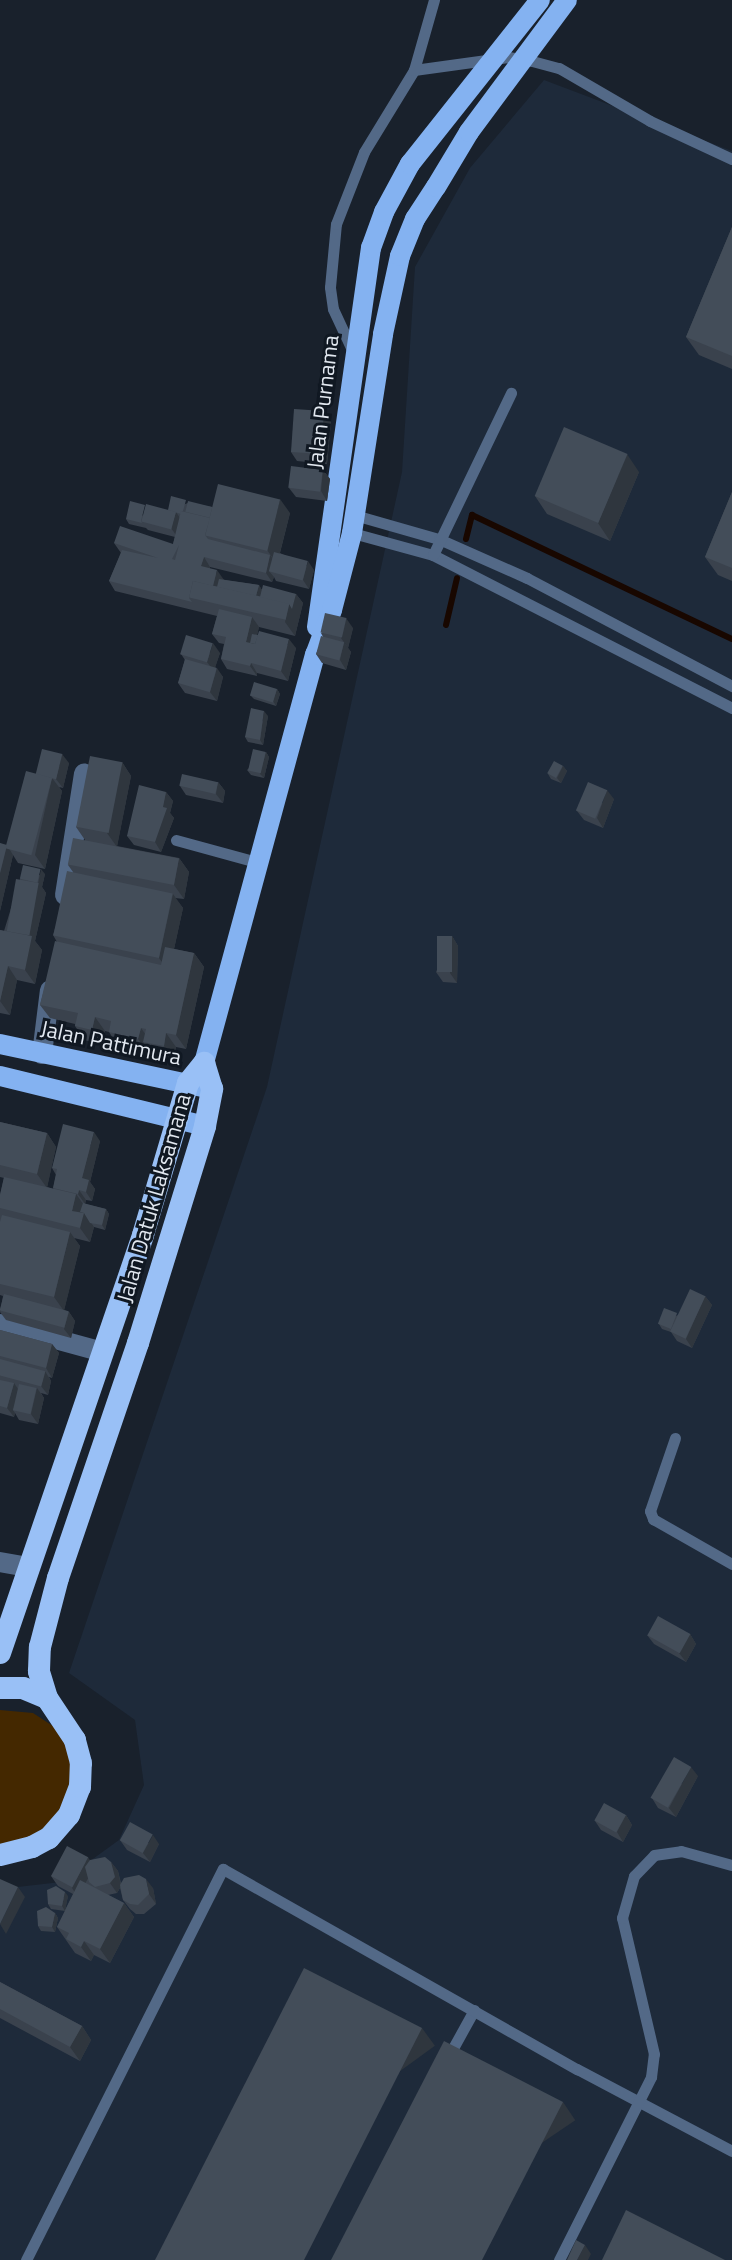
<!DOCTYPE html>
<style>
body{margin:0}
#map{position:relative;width:732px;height:2260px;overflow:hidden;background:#19212c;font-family:"Titillium Web",sans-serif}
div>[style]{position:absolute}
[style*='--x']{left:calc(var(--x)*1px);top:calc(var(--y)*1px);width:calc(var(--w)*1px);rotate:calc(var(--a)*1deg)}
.built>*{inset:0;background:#1e2a3a}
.green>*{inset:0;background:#442800}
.stream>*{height:6px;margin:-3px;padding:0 3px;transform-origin:3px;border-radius:3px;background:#180700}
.service>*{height:11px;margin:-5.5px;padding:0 5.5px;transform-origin:5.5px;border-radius:5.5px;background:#536987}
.minor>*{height:20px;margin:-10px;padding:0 10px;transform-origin:10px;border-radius:10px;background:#536987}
.primary>*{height:20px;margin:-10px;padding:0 10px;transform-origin:10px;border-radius:10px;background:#84b2f1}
.trunk>*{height:22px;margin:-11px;padding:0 11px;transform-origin:11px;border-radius:11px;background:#99c0f6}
.primary-bridge>*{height:20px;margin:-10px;padding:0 10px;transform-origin:10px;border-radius:10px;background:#84b2f1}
.wall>*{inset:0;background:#3a424d}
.shaded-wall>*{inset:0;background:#2f363e;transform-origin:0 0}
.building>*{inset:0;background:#434d59;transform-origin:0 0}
span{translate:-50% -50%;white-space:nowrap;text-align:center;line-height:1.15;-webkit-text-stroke:6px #101822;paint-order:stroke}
.street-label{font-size:22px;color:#e2e8f0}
</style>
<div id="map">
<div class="built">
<i style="clip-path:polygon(544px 80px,732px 151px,732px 2260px,0 2260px,0 1889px,61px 1882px,119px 1840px,144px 1785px,135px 1720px,69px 1673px,267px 1087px,402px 472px,415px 267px,470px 168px)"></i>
</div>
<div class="green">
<i style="clip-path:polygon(0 1710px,33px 1713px,62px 1732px,79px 1778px,48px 1836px,0 1846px)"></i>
</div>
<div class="stream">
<i style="--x:466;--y:539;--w:25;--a:-76"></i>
<i style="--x:472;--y:515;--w:288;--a:25.5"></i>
<i style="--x:446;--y:625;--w:48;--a:-76.8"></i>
</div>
<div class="service">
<i style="--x:414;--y:70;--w:95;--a:-7.9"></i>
<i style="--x:508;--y:57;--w:24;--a:9"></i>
<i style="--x:532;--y:61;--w:28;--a:15"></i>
<i style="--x:559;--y:68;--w:105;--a:30.2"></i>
<i style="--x:650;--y:121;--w:90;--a:24.9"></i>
<i style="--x:353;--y:352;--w:47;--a:-114.9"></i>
<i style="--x:333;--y:309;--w:22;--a:-98"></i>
<i style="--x:330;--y:287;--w:63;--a:-84.6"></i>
<i style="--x:336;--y:224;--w:77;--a:-68.7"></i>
<i style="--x:364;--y:152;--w:96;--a:-58.6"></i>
<i style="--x:414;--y:70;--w:73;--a:-74.1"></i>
<i style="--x:351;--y:514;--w:91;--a:15.9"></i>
<i style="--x:439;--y:539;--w:96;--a:23.9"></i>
<i style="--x:527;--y:578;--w:232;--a:27.8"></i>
<i style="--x:349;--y:532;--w:87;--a:15.3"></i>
<i style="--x:433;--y:555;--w:336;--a:27.1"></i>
<i style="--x:433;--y:555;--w:180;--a:-64.3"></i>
<i style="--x:176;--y:840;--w:87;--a:15.3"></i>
<i style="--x:675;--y:1438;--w:77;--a:108.9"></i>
<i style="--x:650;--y:1511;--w:9;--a:69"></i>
<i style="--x:653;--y:1519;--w:91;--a:29.7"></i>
<i style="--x:447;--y:2059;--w:56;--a:-61.1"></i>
<i style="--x:26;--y:2260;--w:438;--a:-63.3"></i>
<i style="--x:223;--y:1869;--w:407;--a:29.5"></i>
<i style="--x:577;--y:2069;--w:175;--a:27.9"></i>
<i style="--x:559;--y:2260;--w:205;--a:-63.3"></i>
<i style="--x:651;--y:2077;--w:23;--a:-83"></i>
<i style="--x:654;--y:2054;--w:140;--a:-103.2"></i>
<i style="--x:622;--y:1918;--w:44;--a:-74.1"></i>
<i style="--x:634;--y:1876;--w:29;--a:-46"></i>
<i style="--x:654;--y:1855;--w:27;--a:-8"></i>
<i style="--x:681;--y:1851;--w:53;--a:15.4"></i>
</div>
<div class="minor">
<i style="--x:65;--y:895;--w:123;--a:-81.1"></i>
<i style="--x:42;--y:1054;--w:64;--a:-82.9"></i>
<i style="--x:0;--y:1324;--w:107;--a:15.2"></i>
<i style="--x:0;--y:1562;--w:29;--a:10"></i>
</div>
<div class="primary">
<i style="--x:317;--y:627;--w:383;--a:-81.9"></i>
<i style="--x:371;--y:248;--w:38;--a:-70"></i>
<i style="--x:384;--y:212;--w:55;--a:-61.6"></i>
<i style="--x:0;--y:1044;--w:208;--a:12"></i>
<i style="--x:204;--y:1063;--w:423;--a:-74.8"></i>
<i style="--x:315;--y:655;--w:48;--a:-69.3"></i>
<i style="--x:332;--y:610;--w:80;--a:-75.4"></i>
<i style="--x:352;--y:533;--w:201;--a:-81.1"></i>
<i style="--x:383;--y:334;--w:80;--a:-77.7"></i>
<i style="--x:400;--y:256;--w:40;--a:-68"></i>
<i style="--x:415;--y:219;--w:38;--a:-57"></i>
<i style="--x:0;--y:1076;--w:211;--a:13.7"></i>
</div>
<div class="trunk">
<i style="--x:0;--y:1653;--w:442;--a:-71.1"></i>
<i style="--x:143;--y:1235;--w:159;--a:-73.5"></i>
<i style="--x:188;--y:1083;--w:26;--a:-51"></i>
<i style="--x:0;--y:1688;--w:23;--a:0"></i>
<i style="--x:23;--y:1688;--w:26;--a:23"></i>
<i style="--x:0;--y:1855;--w:33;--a:-14"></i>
<i style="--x:32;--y:1847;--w:19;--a:-28"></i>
<i style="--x:49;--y:1838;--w:30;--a:-49"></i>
<i style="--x:69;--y:1815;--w:30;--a:-69"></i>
<i style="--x:80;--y:1787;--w:24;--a:-88"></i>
<i style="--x:81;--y:1763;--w:24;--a:-105"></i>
<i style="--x:75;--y:1740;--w:50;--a:-123.7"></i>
<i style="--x:47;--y:1698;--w:28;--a:-107"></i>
<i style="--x:39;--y:1671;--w:24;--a:-88"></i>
<i style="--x:40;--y:1647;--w:71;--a:-75.4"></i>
<i style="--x:58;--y:1578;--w:248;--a:-71.2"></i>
<i style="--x:138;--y:1343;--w:227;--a:-72.8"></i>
<i style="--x:205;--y:1126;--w:38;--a:-79"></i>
<i style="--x:212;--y:1089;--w:27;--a:-107"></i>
</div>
<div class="primary-bridge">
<i style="--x:410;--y:164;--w:209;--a:-51.6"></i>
<i style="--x:436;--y:187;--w:64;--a:-59"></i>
<i style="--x:469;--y:132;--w:164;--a:-53.4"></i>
</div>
<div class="wall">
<i style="clip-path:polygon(732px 227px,732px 369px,699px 355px,686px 337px)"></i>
<i style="clip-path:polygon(324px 411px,331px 421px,327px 464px,297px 461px,291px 452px)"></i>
<i style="clip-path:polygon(323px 470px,330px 479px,327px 501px,296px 497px,289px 488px)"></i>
<i style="clip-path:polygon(639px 472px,610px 541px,547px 514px,535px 496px)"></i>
<i style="clip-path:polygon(732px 492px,732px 581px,718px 575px,705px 557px)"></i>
<i style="clip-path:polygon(188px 503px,212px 507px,290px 513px,280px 553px,314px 570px,309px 589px,276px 581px,274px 577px,272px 582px,210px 567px,210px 569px,224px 580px,259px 585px,261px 589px,296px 594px,303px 603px,295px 636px,259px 627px,257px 635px,296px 648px,288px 681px,257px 673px,257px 676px,227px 669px,221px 659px,224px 644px,219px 643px,212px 634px,217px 616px,115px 591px,109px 581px,121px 553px,114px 543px,173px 544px,175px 537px,148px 530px,146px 528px,129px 524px,126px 519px,168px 510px)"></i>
<i style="clip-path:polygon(353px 628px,348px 648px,351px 652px,346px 670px,322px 663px,316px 654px,323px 637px,321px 633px)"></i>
<i style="clip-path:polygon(220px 653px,215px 667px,223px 677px,217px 701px,185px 693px,178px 683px,185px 660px,181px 654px)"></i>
<i style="clip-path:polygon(277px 689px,280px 694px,276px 706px,254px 699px,250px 695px)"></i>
<i style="clip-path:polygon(268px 716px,263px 745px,248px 742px,245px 737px)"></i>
<i style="clip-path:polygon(266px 752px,269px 757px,264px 778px,251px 775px,247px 770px)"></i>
<i style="clip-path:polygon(122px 762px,131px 776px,117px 846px,179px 858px,189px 872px,184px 899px,175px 898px,183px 908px,174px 949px,194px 953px,204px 967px,186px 1049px,176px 1047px,173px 1060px,153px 1056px,149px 1049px,148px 1052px,118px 1046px,109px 1032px,105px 1031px,102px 1044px,84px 1040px,75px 1026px,75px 1024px,50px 1018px,40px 1005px,57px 942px,53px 935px,73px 872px,68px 865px,85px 840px,76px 827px)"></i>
<i style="clip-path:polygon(69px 763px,63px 788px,59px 787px,62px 791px,45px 869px,18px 863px,13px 855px,0 911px,0 843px,9px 848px,36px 774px)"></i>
<i style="clip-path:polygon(563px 766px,567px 771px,561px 783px,551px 779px,548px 774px)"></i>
<i style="clip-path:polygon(218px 782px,225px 791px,223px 803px,186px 795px,180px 786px)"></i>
<i style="clip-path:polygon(166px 792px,173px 801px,170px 813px,174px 818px,161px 852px,134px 845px,127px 836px)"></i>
<i style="clip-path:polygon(614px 799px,603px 828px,584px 820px,577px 811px)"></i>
<i style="clip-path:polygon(45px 874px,42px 887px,46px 893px,35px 941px,42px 950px,35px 984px,17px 980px,10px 1015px,0 1013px,0 930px,4px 931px,20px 879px)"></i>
<i style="clip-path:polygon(452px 936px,458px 946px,457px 983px,443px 982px,436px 972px)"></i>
<i style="clip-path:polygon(0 1122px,47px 1133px,56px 1147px,47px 1187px,53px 1189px,56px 1175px,52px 1168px,100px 1141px,90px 1182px,95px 1189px,92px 1201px,86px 1200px,85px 1204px,106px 1209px,109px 1214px,105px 1230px,94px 1227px,90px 1242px,74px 1238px,80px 1246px,64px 1310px,69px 1312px,75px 1321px,71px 1338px,6px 1320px,0 1312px,3px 1296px,0 1295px,0 1195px,4px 1178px,0 1177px)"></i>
<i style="clip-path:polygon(705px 1296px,712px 1305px,692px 1348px,677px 1341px,671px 1332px,662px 1329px,659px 1324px,678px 1315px)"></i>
<i style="clip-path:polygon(0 1330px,52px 1344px,59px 1353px,52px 1378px,49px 1377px,51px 1381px,48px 1395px,41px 1393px,44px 1398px,38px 1424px,19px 1420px,15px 1413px,14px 1417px,0 1413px)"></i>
<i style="clip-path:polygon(690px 1634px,696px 1644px,686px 1662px,654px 1644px,647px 1635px)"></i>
<i style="clip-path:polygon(698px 1776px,676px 1817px,658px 1808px,652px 1798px)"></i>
<i style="clip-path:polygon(626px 1815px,632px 1825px,623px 1842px,601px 1830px,595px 1821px)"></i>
<i style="clip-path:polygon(120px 1840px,159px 1844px,150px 1862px,127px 1850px)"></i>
<i style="clip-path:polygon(90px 1860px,111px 1862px,118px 1871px,121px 1883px,153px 1888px,156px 1904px,144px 1914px,136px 1914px,130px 1909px,123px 1900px,120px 1888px,117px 1893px,108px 1895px,124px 1903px,134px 1917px,110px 1963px,94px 1955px,91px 1961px,75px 1953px,57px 1927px,65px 1911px,51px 1909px,48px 1904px,68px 1896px,65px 1910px,73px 1894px,58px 1886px,51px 1876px)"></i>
<i style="clip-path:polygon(55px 1913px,58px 1918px,55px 1932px,41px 1931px,38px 1926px)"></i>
<i style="clip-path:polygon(0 1982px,82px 2026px,91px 2040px,80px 2061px,0 2018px)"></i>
</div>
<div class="shaded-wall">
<i style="clip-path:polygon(324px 411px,331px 421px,327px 464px,321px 454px)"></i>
<i style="clip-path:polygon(627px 454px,639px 472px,610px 541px,598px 523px)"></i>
<i style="clip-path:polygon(323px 470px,330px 479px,327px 501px,321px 491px)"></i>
<i style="clip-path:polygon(280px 499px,290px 513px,277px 564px,267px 550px)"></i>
<i style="clip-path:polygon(176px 512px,182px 521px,178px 538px,171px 528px)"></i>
<i style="clip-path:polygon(270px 555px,277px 564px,269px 571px,274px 577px,272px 582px,266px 573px)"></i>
<i style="clip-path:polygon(204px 557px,210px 567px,208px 576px,201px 566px)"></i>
<i style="clip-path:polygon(308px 561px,314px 570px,309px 589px,303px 580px)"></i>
<i style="clip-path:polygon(217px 570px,224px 580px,220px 595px,212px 589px)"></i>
<i style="clip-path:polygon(259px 585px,262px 590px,258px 608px,254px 603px)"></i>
<i style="clip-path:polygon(296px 594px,303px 603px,295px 636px,285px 622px,289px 604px)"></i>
<i style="clip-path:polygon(252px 617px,259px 627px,254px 648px,246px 642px)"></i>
<i style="clip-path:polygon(346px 618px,353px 628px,348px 648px,341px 638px)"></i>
<i style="clip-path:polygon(289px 639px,296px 648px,288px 681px,281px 671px)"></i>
<i style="clip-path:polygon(344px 642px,351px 652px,346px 670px,340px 660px)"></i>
<i style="clip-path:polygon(213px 643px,220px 653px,214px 671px,207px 662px)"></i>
<i style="clip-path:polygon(251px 663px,257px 673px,257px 676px,250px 666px)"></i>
<i style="clip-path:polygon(217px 668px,223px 677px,217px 701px,210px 692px)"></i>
<i style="clip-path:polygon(277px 689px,280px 694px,276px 706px,273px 701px)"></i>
<i style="clip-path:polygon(264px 711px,268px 716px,263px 745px,260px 740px)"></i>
<i style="clip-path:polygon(266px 752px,269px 757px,264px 778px,260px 774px)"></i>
<i style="clip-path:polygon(62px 754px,69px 763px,63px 788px,56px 779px)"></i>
<i style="clip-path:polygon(122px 762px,131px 776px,117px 847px,107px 833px)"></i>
<i style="clip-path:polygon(563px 766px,567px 771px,561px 783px,557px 778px)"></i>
<i style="clip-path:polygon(52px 778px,62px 791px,45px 869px,35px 855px)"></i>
<i style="clip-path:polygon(218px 782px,225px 791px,223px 803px,216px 794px)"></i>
<i style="clip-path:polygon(607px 790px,614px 799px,603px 828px,597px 818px)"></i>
<i style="clip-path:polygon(166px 792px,173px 801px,170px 813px,174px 818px,161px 852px,155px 842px)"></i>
<i style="clip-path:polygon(7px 845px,13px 855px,0 911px,0 873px)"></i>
<i style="clip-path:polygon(179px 858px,189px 872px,184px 899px,174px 885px)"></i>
<i style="clip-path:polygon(41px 869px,45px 874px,42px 887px,46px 893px,35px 941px,42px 950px,35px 984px,25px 970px,27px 939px)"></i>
<i style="clip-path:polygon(173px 894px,183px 908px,169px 972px,159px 958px)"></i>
<i style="clip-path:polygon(452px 936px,458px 946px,457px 983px,450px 973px)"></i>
<i style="clip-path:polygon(194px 953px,204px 967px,186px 1049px,176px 1035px)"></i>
<i style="clip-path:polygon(8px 966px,17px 980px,10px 1015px,0 1001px)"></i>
<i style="clip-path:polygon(95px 1017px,105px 1031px,102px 1044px,92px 1030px)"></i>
<i style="clip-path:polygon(141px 1028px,150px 1041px,143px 1042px,149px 1049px,148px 1052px,138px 1039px)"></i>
<i style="clip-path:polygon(166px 1033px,176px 1047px,173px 1060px,164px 1046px)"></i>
<i style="clip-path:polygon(94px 1132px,100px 1141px,90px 1182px,95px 1189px,92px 1201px,86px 1192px,82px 1178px)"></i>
<i style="clip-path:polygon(47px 1133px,56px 1147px,47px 1188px,37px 1174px)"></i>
<i style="clip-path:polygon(79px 1190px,86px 1200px,85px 1204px,78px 1194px)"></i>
<i style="clip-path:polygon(76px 1194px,86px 1208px,85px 1214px,94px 1227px,90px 1242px,80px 1228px,72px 1211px)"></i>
<i style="clip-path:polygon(106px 1209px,109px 1214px,105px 1230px,102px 1225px)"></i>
<i style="clip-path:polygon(70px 1232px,80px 1246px,64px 1311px,54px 1297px)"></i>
<i style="clip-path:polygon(705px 1296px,712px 1305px,692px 1348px,686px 1339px)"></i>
<i style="clip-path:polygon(69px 1312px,75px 1321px,71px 1338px,64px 1329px)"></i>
<i style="clip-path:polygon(52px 1344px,59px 1353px,52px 1378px,46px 1368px)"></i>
<i style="clip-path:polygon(45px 1371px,51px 1381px,48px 1395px,41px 1386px)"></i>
<i style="clip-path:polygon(14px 1383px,20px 1392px,13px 1410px,15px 1413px,14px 1417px,7px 1408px)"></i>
<i style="clip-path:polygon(37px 1388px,44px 1398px,38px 1424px,31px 1414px)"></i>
<i style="clip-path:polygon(690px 1634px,696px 1644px,686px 1662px,679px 1653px)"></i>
<i style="clip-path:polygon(691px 1767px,698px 1776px,676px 1817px,669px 1808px)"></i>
<i style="clip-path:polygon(626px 1815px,632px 1825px,623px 1842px,617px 1832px)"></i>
<i style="clip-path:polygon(153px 1835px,159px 1844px,150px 1862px,143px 1853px)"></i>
<i style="clip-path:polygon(88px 1857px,94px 1867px,78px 1897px,72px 1888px)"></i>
<i style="clip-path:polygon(111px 1862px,118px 1871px,121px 1886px,117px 1893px,110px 1883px)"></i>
<i style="clip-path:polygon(146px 1879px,153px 1888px,156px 1904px,149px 1894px)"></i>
<i style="clip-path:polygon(18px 1887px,25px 1897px,6px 1934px,0 1924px)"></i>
<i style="clip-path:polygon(65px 1892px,68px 1896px,65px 1911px,62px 1906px)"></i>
<i style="clip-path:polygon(124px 1903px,134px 1917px,110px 1963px,100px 1949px)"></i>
<i style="clip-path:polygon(55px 1913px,58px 1918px,55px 1932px,52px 1927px)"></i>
<i style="clip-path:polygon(84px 1941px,94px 1955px,91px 1961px,81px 1947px)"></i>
<i style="clip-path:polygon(82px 2026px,91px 2040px,80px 2061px,70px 2047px)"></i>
<i style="left:422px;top:2028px;width:22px;height:260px;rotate:54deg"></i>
<i style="left:563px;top:2102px;width:22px;height:178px;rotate:56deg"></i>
<i style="clip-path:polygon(585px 2245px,591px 2254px,588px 2260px,577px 2260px)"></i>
</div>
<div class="building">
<i style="clip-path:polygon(732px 227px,732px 356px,686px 337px)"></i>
<i style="left:294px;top:409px;width:30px;height:43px;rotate:4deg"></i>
<i style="left:564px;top:427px;width:69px;height:75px;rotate:23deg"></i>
<i style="left:291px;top:466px;width:32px;height:22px;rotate:7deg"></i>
<i style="left:218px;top:484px;width:64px;height:53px;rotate:14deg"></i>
<i style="clip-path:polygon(732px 492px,732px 568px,705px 557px)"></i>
<i style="clip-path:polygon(171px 496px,186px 500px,183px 511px,181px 511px,181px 514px,168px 510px)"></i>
<i style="clip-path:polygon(130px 501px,145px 505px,141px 521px,142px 523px,126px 519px)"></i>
<i style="left:188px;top:501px;width:25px;height:11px;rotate:14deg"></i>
<i style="left:146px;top:504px;width:31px;height:18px;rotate:15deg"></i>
<i style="clip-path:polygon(evenodd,181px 511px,210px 518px,205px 535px,208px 539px,270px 555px,266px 573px,204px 557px,201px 566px,217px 570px,213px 586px,193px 581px,189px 598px,192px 602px,109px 581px,122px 550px,158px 558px,114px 543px,120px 526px,173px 544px,181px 511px,179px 545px,175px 560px,172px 559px,179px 545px)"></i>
<i style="left:274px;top:552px;width:35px;height:20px;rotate:15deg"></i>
<i style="clip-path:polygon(219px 579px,259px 585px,256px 596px,217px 587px)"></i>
<i style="left:193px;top:581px;width:99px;height:17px;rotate:13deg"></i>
<i style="clip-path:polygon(263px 585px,296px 594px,292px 609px,289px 604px,260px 597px)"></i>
<i style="clip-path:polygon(219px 609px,252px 617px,246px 642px,255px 644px,259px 631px,289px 639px,281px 671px,251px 663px,250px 666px,221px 659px,226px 637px,212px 634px)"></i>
<i style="left:325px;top:613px;width:22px;height:20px;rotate:13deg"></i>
<i style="clip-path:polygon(252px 634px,258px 635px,255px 644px,250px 643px)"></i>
<i style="left:186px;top:635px;width:28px;height:20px;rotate:17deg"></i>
<i style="left:321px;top:636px;width:24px;height:19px;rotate:15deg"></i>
<i style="left:185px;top:659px;width:33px;height:25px;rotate:16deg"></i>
<i style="left:254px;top:682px;width:24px;height:14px;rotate:17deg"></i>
<i style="clip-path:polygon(251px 708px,264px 711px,260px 740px,245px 737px)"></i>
<i style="left:42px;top:749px;width:21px;height:26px;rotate:14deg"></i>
<i style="left:253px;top:749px;width:13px;height:22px;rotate:13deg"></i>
<i style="left:90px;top:756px;width:33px;height:72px;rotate:11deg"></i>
<i style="left:554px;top:761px;width:10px;height:14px;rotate:29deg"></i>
<i style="left:26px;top:771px;width:27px;height:80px;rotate:15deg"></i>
<i style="left:182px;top:774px;width:37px;height:12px;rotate:13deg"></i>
<i style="left:588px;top:782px;width:21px;height:31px;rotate:23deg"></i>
<i style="clip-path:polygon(139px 785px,166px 792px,163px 807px,167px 808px,155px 842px,127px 836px)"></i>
<i style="left:73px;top:838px;width:108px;height:27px;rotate:11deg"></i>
<i style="clip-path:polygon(0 843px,7px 845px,0 873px)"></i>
<i style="left:23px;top:865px;width:18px;height:14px;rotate:13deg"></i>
<i style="left:67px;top:871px;width:108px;height:66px;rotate:12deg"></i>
<i style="left:16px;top:879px;width:23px;height:53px;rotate:10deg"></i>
<i style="clip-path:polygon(0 930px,32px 936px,25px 970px,8px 966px,0 1001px)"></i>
<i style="left:437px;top:936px;width:15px;height:36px"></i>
<i style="clip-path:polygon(55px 941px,161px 965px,165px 947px,194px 953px,176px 1035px,166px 1033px,164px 1046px,143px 1042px,146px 1029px,141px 1028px,138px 1039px,109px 1032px,111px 1021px,95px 1017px,92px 1030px,75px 1026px,78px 1013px,40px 1005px)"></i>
<i style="clip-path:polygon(0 1122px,47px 1133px,37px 1174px,0 1165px)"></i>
<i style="clip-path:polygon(63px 1124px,94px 1132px,82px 1178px,89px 1180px,86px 1192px,79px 1190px,78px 1194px,53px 1188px,57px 1169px,52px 1168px)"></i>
<i style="clip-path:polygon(4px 1177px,76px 1194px,72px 1211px,84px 1213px,80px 1228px,0 1208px,0 1195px)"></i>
<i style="clip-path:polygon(83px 1203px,106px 1209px,102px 1225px,90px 1223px,84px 1213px,80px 1212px)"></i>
<i style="clip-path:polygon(2px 1215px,70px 1232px,54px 1297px,0 1284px,0 1222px)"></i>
<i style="left:690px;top:1289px;width:17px;height:47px;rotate:25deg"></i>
<i style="left:4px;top:1294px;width:67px;height:17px;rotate:15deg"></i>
<i style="left:664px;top:1308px;width:14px;height:17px;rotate:21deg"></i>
<i style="clip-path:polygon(0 1330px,52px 1344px,46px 1368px,0 1356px)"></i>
<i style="left:0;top:1359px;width:47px;height:16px;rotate:15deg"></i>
<i style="clip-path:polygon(0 1380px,14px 1383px,7px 1408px,0 1406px)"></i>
<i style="left:19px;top:1384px;width:18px;height:27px;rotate:13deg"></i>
<i style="left:658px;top:1616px;width:37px;height:22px;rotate:29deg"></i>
<i style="left:674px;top:1757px;width:20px;height:47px;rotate:30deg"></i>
<i style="left:604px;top:1803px;width:25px;height:20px;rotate:29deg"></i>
<i style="left:130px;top:1822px;width:26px;height:21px;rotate:29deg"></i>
<i style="left:67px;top:1846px;width:24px;height:34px;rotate:28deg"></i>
<i style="clip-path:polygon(105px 1857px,111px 1862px,115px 1877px,110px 1883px,95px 1887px,89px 1882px,85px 1867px,90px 1860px)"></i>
<i style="clip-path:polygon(139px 1875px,146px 1879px,149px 1894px,138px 1905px,130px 1904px,123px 1900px,120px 1885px,124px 1878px)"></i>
<i style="clip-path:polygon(0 1879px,18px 1887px,0 1924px)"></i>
<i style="clip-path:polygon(80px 1880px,124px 1903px,100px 1949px,84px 1941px,81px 1947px,66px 1939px,69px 1933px,57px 1927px)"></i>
<i style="clip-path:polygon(56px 1886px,65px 1892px,62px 1906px,48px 1904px,47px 1890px)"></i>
<i style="clip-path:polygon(46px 1907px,55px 1913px,52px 1927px,38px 1926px,37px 1911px)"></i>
<i style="clip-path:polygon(304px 1968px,422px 2028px,304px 2260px,155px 2260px)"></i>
<i style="clip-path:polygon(0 1982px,82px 2026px,70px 2047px,0 2009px)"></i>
<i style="clip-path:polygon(444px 2041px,563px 2102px,482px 2260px,331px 2260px)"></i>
<i style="clip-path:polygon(626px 2210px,725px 2260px,602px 2260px)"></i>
<i style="clip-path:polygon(576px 2240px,585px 2245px,577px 2260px,567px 2260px)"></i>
</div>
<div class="street-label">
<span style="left:323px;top:402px;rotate:-83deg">Jalan Purnama</span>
<span style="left:111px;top:1043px;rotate:12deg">Jalan Pattimura</span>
<span style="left:154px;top:1198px;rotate:-74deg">Jalan Datuk Laksamana</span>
</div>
</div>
